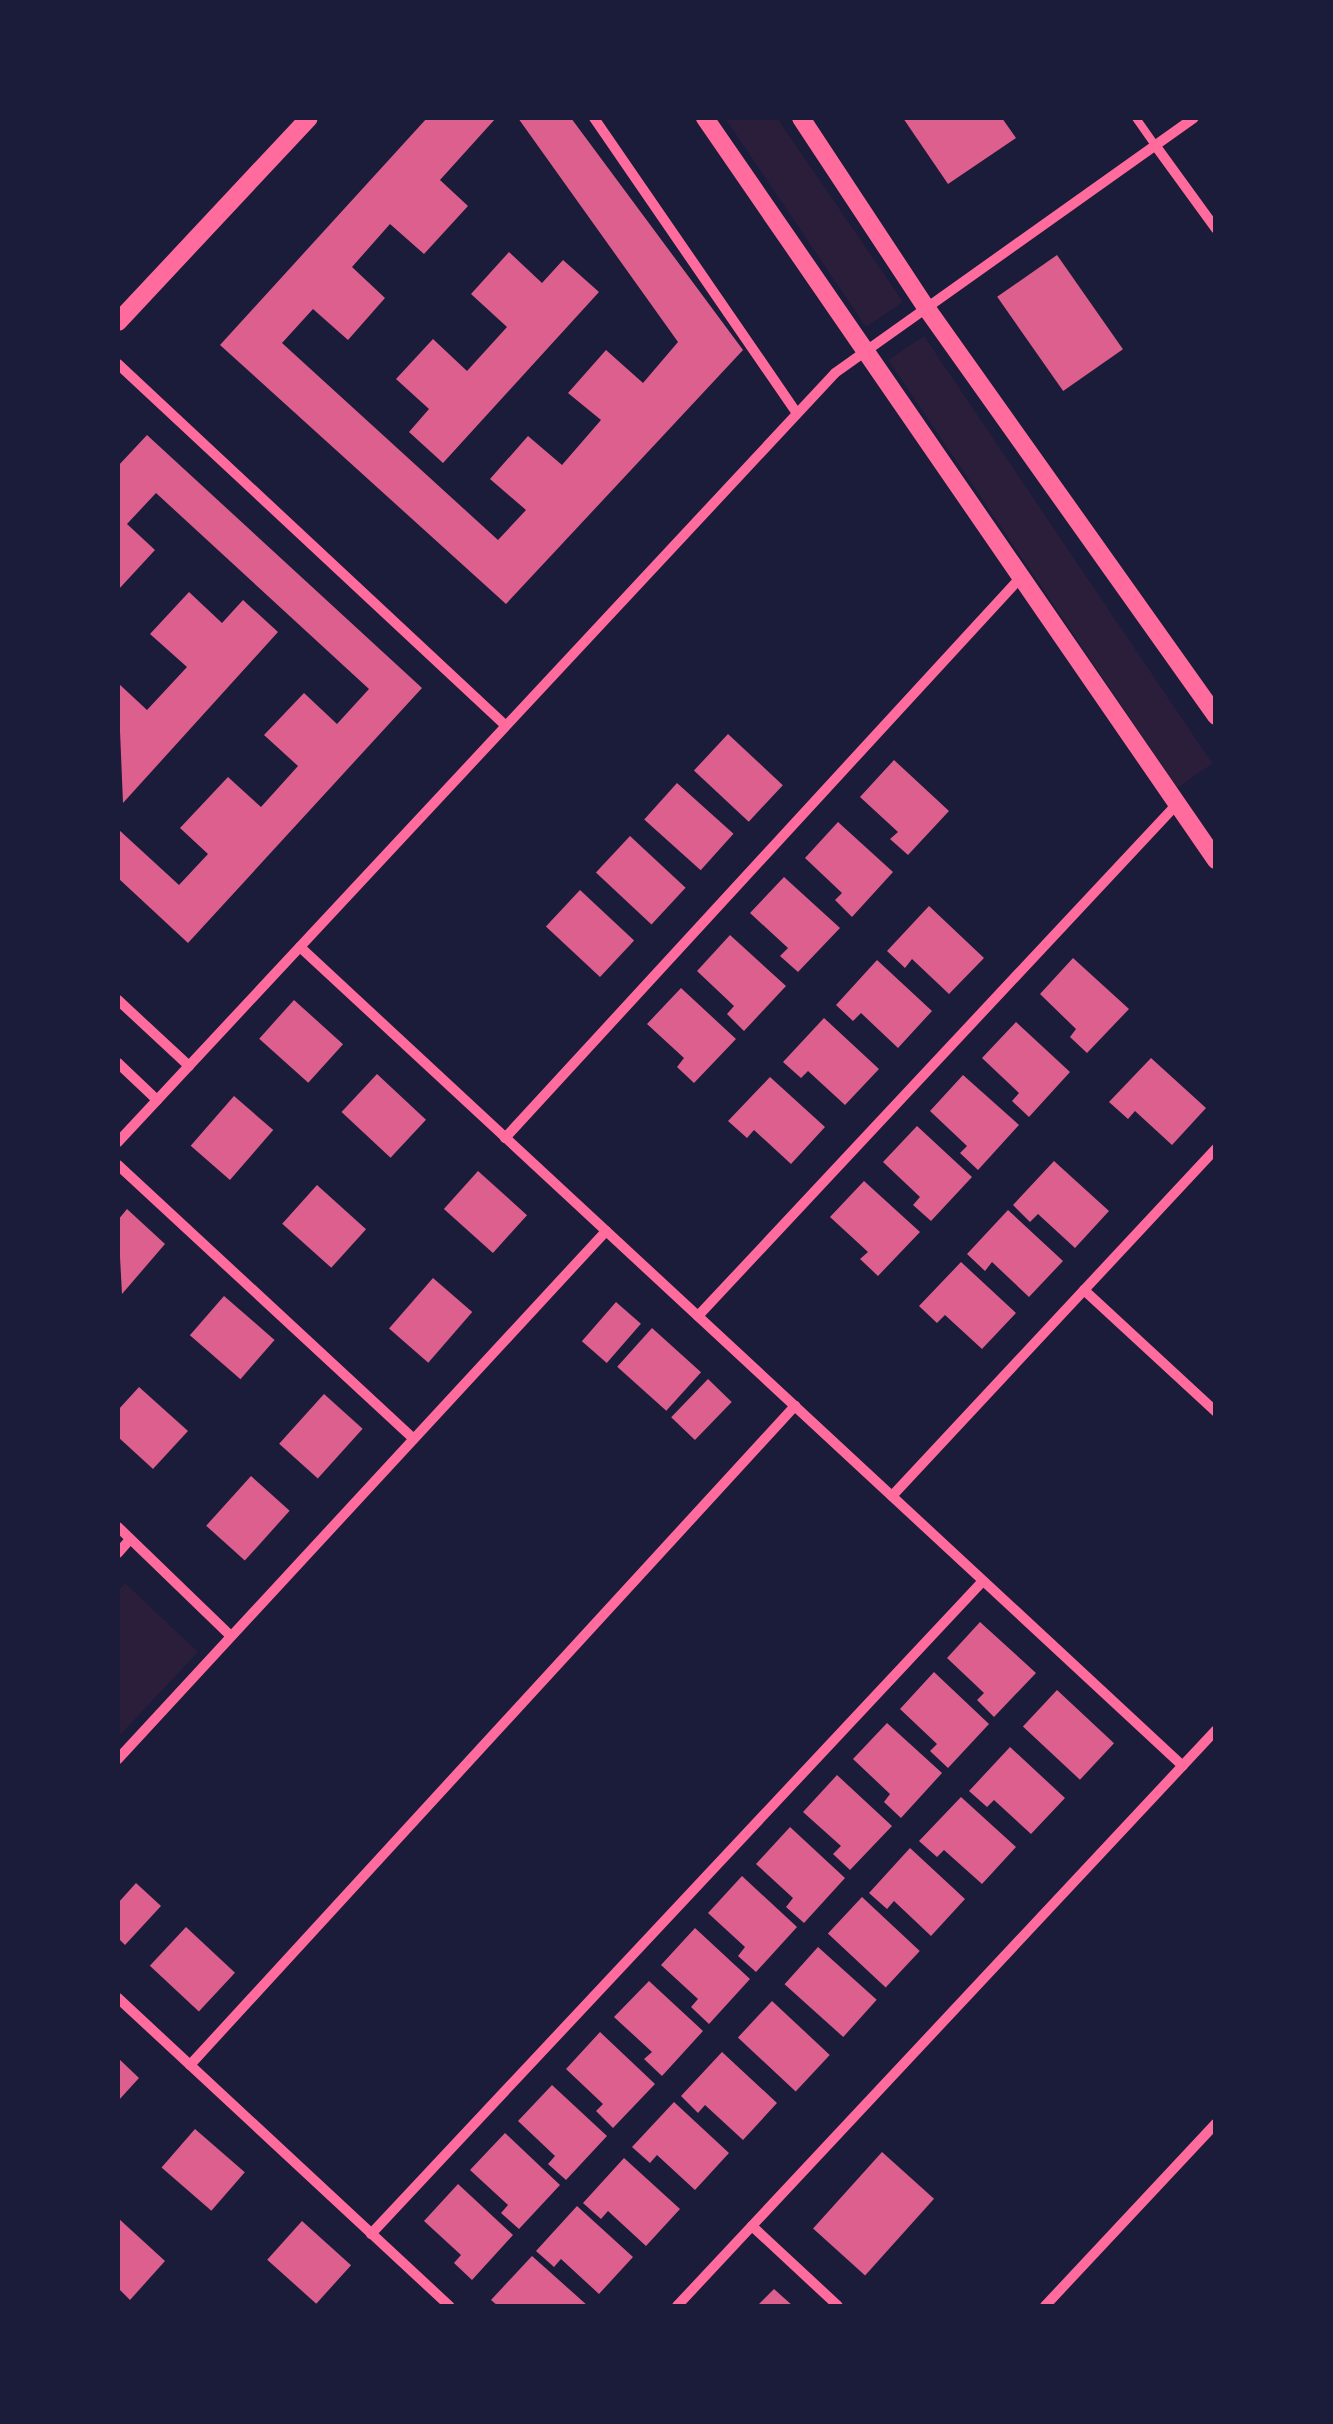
<!DOCTYPE html>
<style>
body{margin:0}
#map{position:relative;width:1333px;height:2424px;overflow:hidden;background:#1b1b3a;font-family:Inter,sans-serif}
div>[style]{position:absolute}
[style*='--x']{left:calc(var(--x)*1px);top:calc(var(--y)*1px);width:calc(var(--w)*1px);rotate:calc(var(--a)*1deg)}
.green>*{inset:0;background:#2a1e3b;transform-origin:0 0}
.building>*{inset:0;background:#dd5f8e;transform-origin:0 0}
.service>*{height:8px;margin:-4px;padding:0 4px;transform-origin:4px;border-radius:4px;background:#ff6b9d}
.minor>*{height:10px;margin:-5px;padding:0 5px;transform-origin:5px;border-radius:5px;background:#ff6b9d}
.tertiary>*{height:18px;margin:-9px;padding:0 9px;transform-origin:9px;border-radius:9px;background:#ff6b9d}
span{translate:-50% -50%;white-space:nowrap;text-align:center;line-height:1.15;-webkit-text-stroke:10px #1b1b3a;paint-order:stroke}
.frame{position:absolute;inset:0;border:120px solid #1b1b3a;pointer-events:none}
</style>
<div id="map">
<div class="green">
<i style="clip-path:polygon(725px 118px,777px 118px,903px 302px,866px 327px)"></i>
<i style="left:924px;top:336px;width:516px;height:43px;rotate:56deg"></i>
<i style="clip-path:polygon(125px 1583px,198px 1652px,118px 1737px,118px 1591px)"></i>
</div>
<div class="building">
<i style="clip-path:polygon(427px 118px,496px 118px,440px 180px,468px 206px,424px 254px,390px 224px,352px 267px,385px 298px,348px 340px,313px 309px,282px 343px,498px 540px,526px 510px,490px 479px,528px 436px,562px 465px,601px 420px,568px 393px,606px 350px,643px 383px,678px 342px,518px 118px,571px 118px,743px 350px,506px 604px,220px 345px)"></i>
<i style="clip-path:polygon(903px 118px,1002px 118px,1016px 138px,948px 184px)"></i>
<i style="clip-path:polygon(509px 252px,542px 283px,563px 260px,599px 292px,443px 463px,409px 432px,429px 409px,396px 379px,433px 339px,467px 371px,507px 327px,471px 294px)"></i>
<i style="left:1057px;top:255px;width:115px;height:73px;rotate:55deg"></i>
<i style="clip-path:polygon(147px 435px,422px 688px,188px 943px,118px 878px,118px 829px,179px 885px,208px 854px,180px 828px,228px 777px,261px 807px,298px 766px,264px 735px,304px 693px,337px 724px,369px 689px,156px 493px,127px 524px,155px 550px,118px 590px,118px 466px)"></i>
<i style="clip-path:polygon(189px 592px,222px 623px,243px 600px,278px 632px,123px 803px,118px 683px,147px 710px,187px 667px,150px 634px)"></i>
<i style="left:728px;top:734px;width:75px;height:50px;rotate:43deg"></i>
<i style="clip-path:polygon(894px 760px,949px 811px,908px 855px,890px 839px,898px 832px,860px 797px)"></i>
<i style="left:677px;top:783px;width:76px;height:49px;rotate:42deg"></i>
<i style="clip-path:polygon(838px 822px,893px 872px,852px 917px,835px 900px,842px 893px,805px 858px)"></i>
<i style="left:630px;top:836px;width:76px;height:50px;rotate:43deg"></i>
<i style="clip-path:polygon(784px 877px,840px 928px,798px 972px,780px 956px,788px 948px,750px 913px)"></i>
<i style="left:580px;top:890px;width:74px;height:50px;rotate:43deg"></i>
<i style="clip-path:polygon(929px 906px,984px 958px,949px 994px,912px 959px,905px 968px,887px 951px)"></i>
<i style="clip-path:polygon(730px 935px,786px 986px,744px 1031px,727px 1014px,734px 1006px,697px 971px)"></i>
<i style="clip-path:polygon(1073px 958px,1129px 1009px,1087px 1053px,1070px 1037px,1076px 1029px,1040px 994px)"></i>
<i style="clip-path:polygon(877px 960px,932px 1011px,898px 1048px,861px 1013px,853px 1021px,836px 1005px)"></i>
<i style="clip-path:polygon(681px 988px,736px 1039px,694px 1083px,677px 1067px,684px 1058px,647px 1024px)"></i>
<i style="left:294px;top:1000px;width:66px;height:52px;rotate:42deg"></i>
<i style="clip-path:polygon(824px 1018px,879px 1069px,845px 1105px,808px 1071px,801px 1078px,783px 1062px)"></i>
<i style="clip-path:polygon(1016px 1022px,1070px 1072px,1029px 1117px,1012px 1101px,1019px 1093px,982px 1058px)"></i>
<i style="clip-path:polygon(1151px 1058px,1206px 1108px,1172px 1145px,1135px 1111px,1128px 1119px,1109px 1102px)"></i>
<i style="left:377px;top:1074px;width:67px;height:52px;rotate:43deg"></i>
<i style="clip-path:polygon(963px 1075px,1019px 1125px,978px 1170px,960px 1153px,967px 1146px,930px 1111px)"></i>
<i style="clip-path:polygon(770px 1077px,825px 1127px,791px 1164px,754px 1130px,747px 1138px,728px 1121px)"></i>
<i style="left:234px;top:1096px;width:52px;height:66px;rotate:41deg"></i>
<i style="clip-path:polygon(917px 1126px,972px 1177px,931px 1221px,913px 1205px,920px 1197px,883px 1162px)"></i>
<i style="clip-path:polygon(1054px 1161px,1109px 1211px,1075px 1248px,1038px 1214px,1030px 1222px,1013px 1205px)"></i>
<i style="left:478px;top:1171px;width:66px;height:51px;rotate:42deg"></i>
<i style="clip-path:polygon(864px 1181px,920px 1232px,878px 1276px,860px 1259px,868px 1252px,830px 1217px)"></i>
<i style="left:317px;top:1185px;width:66px;height:52px;rotate:42deg"></i>
<i style="clip-path:polygon(127px 1209px,165px 1244px,122px 1294px,118px 1220px)"></i>
<i style="clip-path:polygon(1008px 1210px,1063px 1261px,1029px 1297px,992px 1262px,985px 1271px,967px 1254px)"></i>
<i style="clip-path:polygon(961px 1262px,1016px 1313px,982px 1349px,945px 1315px,937px 1323px,919px 1306px)"></i>
<i style="left:433px;top:1278px;width:52px;height:67px;rotate:41deg"></i>
<i style="left:224px;top:1296px;width:67px;height:52px;rotate:41deg"></i>
<i style="left:616px;top:1302px;width:33px;height:52px;rotate:41deg"></i>
<i style="left:652px;top:1328px;width:66px;height:52px;rotate:42deg"></i>
<i style="left:708px;top:1379px;width:33px;height:53px;rotate:44deg"></i>
<i style="clip-path:polygon(139px 1387px,188px 1431px,153px 1469px,118px 1437px,118px 1410px)"></i>
<i style="left:324px;top:1394px;width:52px;height:67px;rotate:42deg"></i>
<i style="left:251px;top:1476px;width:52px;height:67px;rotate:42deg"></i>
<i style="clip-path:polygon(980px 1622px,1036px 1673px,994px 1717px,977px 1700px,984px 1693px,947px 1658px)"></i>
<i style="clip-path:polygon(934px 1672px,989px 1724px,948px 1768px,930px 1751px,937px 1744px,900px 1709px)"></i>
<i style="left:1057px;top:1690px;width:78px;height:50px;rotate:43deg"></i>
<i style="clip-path:polygon(887px 1723px,942px 1773px,901px 1818px,884px 1802px,890px 1794px,853px 1759px)"></i>
<i style="clip-path:polygon(1010px 1747px,1065px 1798px,1031px 1834px,994px 1800px,987px 1807px,969px 1791px)"></i>
<i style="clip-path:polygon(837px 1775px,892px 1826px,850px 1870px,833px 1854px,841px 1846px,803px 1812px)"></i>
<i style="clip-path:polygon(961px 1797px,1016px 1847px,982px 1884px,944px 1850px,937px 1857px,919px 1841px)"></i>
<i style="clip-path:polygon(790px 1827px,845px 1878px,804px 1923px,786px 1907px,793px 1898px,756px 1864px)"></i>
<i style="clip-path:polygon(910px 1848px,965px 1899px,931px 1936px,894px 1901px,887px 1909px,869px 1893px)"></i>
<i style="clip-path:polygon(742px 1876px,797px 1927px,756px 1972px,738px 1956px,745px 1947px,708px 1913px)"></i>
<i style="clip-path:polygon(136px 1883px,161px 1906px,125px 1945px,118px 1938px,118px 1903px)"></i>
<i style="left:862px;top:1897px;width:79px;height:50px;rotate:43deg"></i>
<i style="left:186px;top:1927px;width:67px;height:53px;rotate:43deg"></i>
<i style="clip-path:polygon(695px 1928px,750px 1979px,709px 2024px,691px 2007px,698px 1999px,661px 1965px)"></i>
<i style="left:818px;top:1947px;width:79px;height:50px;rotate:42deg"></i>
<i style="clip-path:polygon(649px 1981px,703px 2031px,662px 2076px,644px 2059px,652px 2052px,614px 2017px)"></i>
<i style="left:772px;top:2001px;width:79px;height:50px;rotate:43deg"></i>
<i style="clip-path:polygon(600px 2032px,655px 2084px,613px 2128px,596px 2111px,603px 2104px,566px 2069px)"></i>
<i style="clip-path:polygon(722px 2052px,777px 2103px,743px 2140px,705px 2105px,698px 2113px,681px 2096px)"></i>
<i style="clip-path:polygon(118px 2058px,139px 2078px,118px 2101px)"></i>
<i style="clip-path:polygon(552px 2085px,607px 2136px,566px 2180px,548px 2164px,555px 2156px,518px 2121px)"></i>
<i style="clip-path:polygon(674px 2102px,729px 2153px,695px 2190px,657px 2155px,650px 2163px,632px 2147px)"></i>
<i style="left:195px;top:2129px;width:66px;height:51px;rotate:41deg"></i>
<i style="clip-path:polygon(505px 2133px,560px 2185px,519px 2229px,501px 2213px,508px 2205px,470px 2170px)"></i>
<i style="left:882px;top:2152px;width:70px;height:103px;rotate:42deg"></i>
<i style="clip-path:polygon(624px 2158px,680px 2209px,646px 2246px,608px 2211px,601px 2219px,583px 2203px)"></i>
<i style="clip-path:polygon(458px 2184px,513px 2235px,472px 2280px,454px 2263px,461px 2255px,424px 2221px)"></i>
<i style="clip-path:polygon(577px 2206px,633px 2257px,599px 2294px,561px 2259px,554px 2267px,536px 2251px)"></i>
<i style="clip-path:polygon(118px 2218px,165px 2261px,130px 2300px,118px 2288px)"></i>
<i style="left:302px;top:2221px;width:66px;height:52px;rotate:42deg"></i>
<i style="clip-path:polygon(532px 2256px,588px 2306px,498px 2306px,491px 2300px)"></i>
<i style="clip-path:polygon(774px 2289px,793px 2306px,757px 2306px)"></i>
</div>
<div class="service">
<i style="--x:1136;--y:118;--w:33;--a:55"></i>
</div>
<div class="minor">
<i style="--x:594;--y:118;--w:357;--a:55.5"></i>
<i style="--x:1155;--y:145;--w:104;--a:54"></i>
<i style="--x:118;--y:364;--w:529;--a:43.01"></i>
<i style="--x:300;--y:947;--w:1204;--a:42.85"></i>
<i style="--x:118;--y:1000;--w:97;--a:42.9"></i>
<i style="--x:118;--y:1063;--w:54;--a:43.5"></i>
<i style="--x:505;--y:1138;--w:762;--a:-47.39"></i>
<i style="--x:118;--y:1142;--w:1051;--a:-47"></i>
<i style="--x:835;--y:373;--w:440;--a:-35.4"></i>
<i style="--x:118;--y:1165;--w:403;--a:42.8"></i>
<i style="--x:1084;--y:1290;--w:180;--a:42.7"></i>
<i style="--x:698;--y:1316;--w:701;--a:-46.91"></i>
<i style="--x:892;--y:1496;--w:475;--a:-47"></i>
<i style="--x:118;--y:1527;--w:157;--a:44"></i>
<i style="--x:118;--y:1553;--w:18;--a:-49"></i>
<i style="--x:118;--y:1759;--w:719;--a:-47.25"></i>
<i style="--x:118;--y:1998;--w:453;--a:42.9"></i>
<i style="--x:190;--y:2065;--w:895;--a:-47.45"></i>
<i style="--x:752;--y:2226;--w:117;--a:42.9"></i>
<i style="--x:371;--y:2234;--w:895;--a:-46.86"></i>
<i style="--x:677;--y:2306;--w:789;--a:-46.9"></i>
<i style="--x:1045;--y:2306;--w:250;--a:-46.9"></i>
</div>
<div class="tertiary">
<i style="--x:705;--y:118;--w:901;--a:55.45"></i>
<i style="--x:801;--y:118;--w:225;--a:56.6"></i>
<i style="--x:925;--y:306;--w:503;--a:54.63"></i>
<i style="--x:118;--y:322;--w:279;--a:-46.9"></i>
</div>
<div class="frame"></div>
</div>
